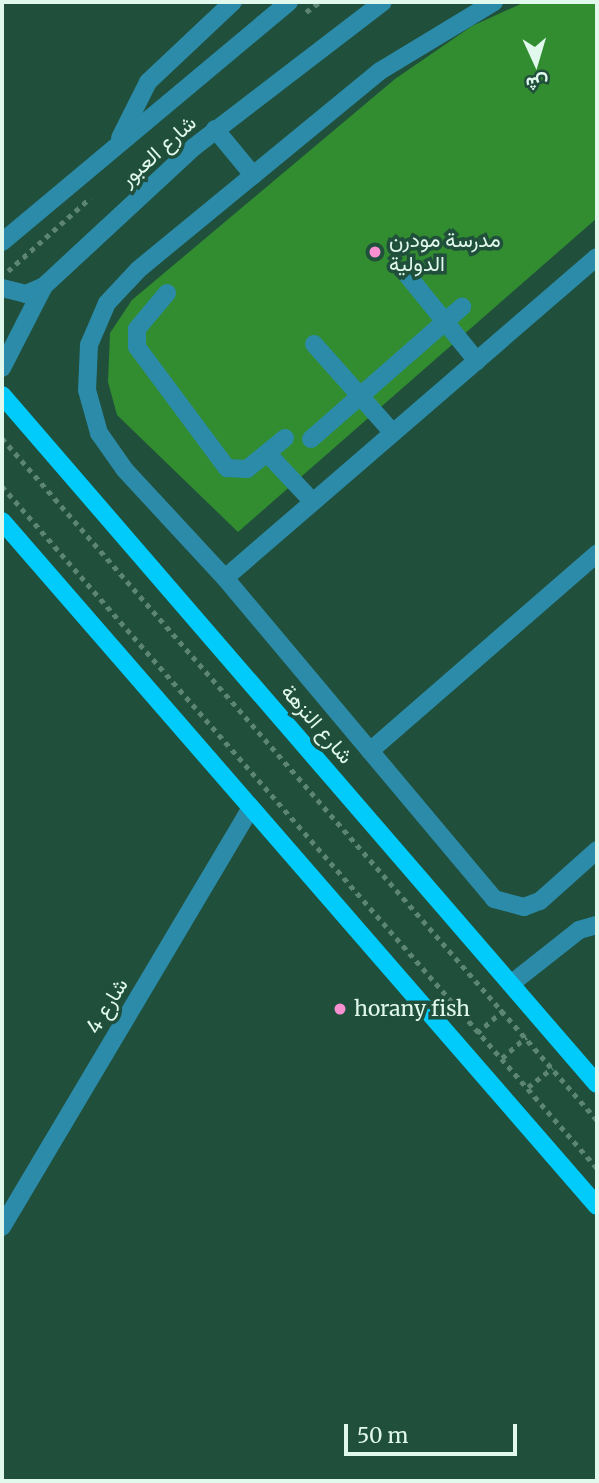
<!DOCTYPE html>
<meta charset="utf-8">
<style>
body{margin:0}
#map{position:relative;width:599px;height:1483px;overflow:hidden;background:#204f3b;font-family:Merriweather,Vazirmatn,serif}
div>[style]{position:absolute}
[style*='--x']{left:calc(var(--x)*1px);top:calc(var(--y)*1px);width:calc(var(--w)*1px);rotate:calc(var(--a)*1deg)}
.building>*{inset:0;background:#328c30}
.path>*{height:4.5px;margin-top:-2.25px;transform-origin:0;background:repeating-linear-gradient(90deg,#5d8573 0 5px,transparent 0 10px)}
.minor>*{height:18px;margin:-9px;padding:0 9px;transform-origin:9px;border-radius:9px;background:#2c8ba9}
.major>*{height:18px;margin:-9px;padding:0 9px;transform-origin:9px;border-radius:9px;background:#00cbfb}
.dots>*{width:19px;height:19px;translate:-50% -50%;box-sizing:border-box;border:4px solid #204f3b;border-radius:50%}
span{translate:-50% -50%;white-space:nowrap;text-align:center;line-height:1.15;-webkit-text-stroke:7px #204f3b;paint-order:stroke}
.street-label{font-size:21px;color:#e0f9ec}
.poi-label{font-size:21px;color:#e0f9ec}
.left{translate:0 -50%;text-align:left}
.frame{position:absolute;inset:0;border:4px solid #e0f9ec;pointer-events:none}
.north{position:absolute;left:501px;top:28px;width:70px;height:70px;-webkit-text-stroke:5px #204f3b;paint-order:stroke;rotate:176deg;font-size:19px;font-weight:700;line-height:28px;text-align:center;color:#e0f9ec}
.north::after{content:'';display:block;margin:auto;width:24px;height:32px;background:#e0f9ec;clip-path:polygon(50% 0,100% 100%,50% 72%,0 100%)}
.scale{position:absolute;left:344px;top:1424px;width:173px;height:32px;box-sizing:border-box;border:4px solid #e0f9ec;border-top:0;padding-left:9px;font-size:21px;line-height:24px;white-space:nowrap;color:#e0f9ec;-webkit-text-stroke:5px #204f3b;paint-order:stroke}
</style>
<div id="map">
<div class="building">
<i style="clip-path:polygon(525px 2px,597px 2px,597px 218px,238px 532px,117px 415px,108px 382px,110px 333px,132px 300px,395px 79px,472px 26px)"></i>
</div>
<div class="path">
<i style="--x:306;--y:12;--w:17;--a:-36"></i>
<i style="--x:8;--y:271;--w:110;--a:-41.7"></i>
<i style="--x:2;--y:438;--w:905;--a:48.9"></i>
<i style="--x:2;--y:486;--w:905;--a:48.9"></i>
<i style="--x:477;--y:1033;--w:37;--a:-41"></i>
<i style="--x:502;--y:1058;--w:32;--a:-41"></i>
<i style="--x:528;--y:1087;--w:31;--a:-38"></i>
</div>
<div class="minor">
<i style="--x:494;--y:2;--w:133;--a:148.8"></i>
<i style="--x:380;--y:71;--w:313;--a:140.6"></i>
<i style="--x:138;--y:270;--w:45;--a:133.2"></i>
<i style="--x:107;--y:303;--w:46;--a:113.2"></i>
<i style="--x:89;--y:345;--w:45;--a:92.5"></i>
<i style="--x:87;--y:390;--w:45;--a:74.4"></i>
<i style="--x:99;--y:433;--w:45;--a:54.9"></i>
<i style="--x:125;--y:470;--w:147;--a:47.2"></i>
<i style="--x:225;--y:578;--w:419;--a:50"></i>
<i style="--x:494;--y:899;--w:31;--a:15"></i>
<i style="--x:524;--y:907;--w:17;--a:-21"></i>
<i style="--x:540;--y:901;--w:76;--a:-41.8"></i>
<i style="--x:215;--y:129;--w:60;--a:50.4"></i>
<i style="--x:120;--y:138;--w:63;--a:-63.4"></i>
<i style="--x:148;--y:82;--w:117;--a:-43.3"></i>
<i style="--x:2;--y:242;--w:374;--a:-39.9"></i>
<i style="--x:404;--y:271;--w:116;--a:51"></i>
<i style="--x:2;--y:288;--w:25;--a:14"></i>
<i style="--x:26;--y:294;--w:20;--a:-24"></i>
<i style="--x:167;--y:293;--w:47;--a:129.8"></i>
<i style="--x:137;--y:329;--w:18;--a:90"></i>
<i style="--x:137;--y:347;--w:151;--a:53.4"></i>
<i style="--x:227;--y:468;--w:20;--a:3"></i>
<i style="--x:247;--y:469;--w:49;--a:-39.2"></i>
<i style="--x:314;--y:344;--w:119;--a:48.4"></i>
<i style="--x:2;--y:368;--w:92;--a:-62.9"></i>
<i style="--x:44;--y:286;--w:205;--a:-42.8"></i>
<i style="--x:194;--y:147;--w:238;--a:-37.5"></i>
<i style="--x:311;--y:439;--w:201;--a:-41.2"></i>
<i style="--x:267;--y:453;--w:67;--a:46.8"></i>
<i style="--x:225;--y:578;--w:491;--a:-40.8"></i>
<i style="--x:370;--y:751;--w:301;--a:-41"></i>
<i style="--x:512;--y:983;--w:85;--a:-38.3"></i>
<i style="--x:579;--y:930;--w:19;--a:-16"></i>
<i style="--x:2;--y:1227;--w:487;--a:-59.3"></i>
</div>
<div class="major">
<i style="--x:2;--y:395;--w:910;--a:49.19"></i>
<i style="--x:2;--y:521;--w:907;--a:49.02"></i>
</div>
<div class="dots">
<i style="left:375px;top:252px;background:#f690d0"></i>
<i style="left:340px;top:1009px;background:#f690d0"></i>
</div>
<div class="street-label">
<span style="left:158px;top:151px;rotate:-42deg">شارع العبور</span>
<span style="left:317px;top:724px;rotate:49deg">شارع النزهة</span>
<span style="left:107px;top:1006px;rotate:-59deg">شارع 4</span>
</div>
<div class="poi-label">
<span class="left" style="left:389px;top:252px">مدرسة مودرن<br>الدولية</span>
<span class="left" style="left:354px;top:1009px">horany fish</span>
</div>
<div class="frame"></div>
<div class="north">ش</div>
<div class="scale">50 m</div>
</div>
